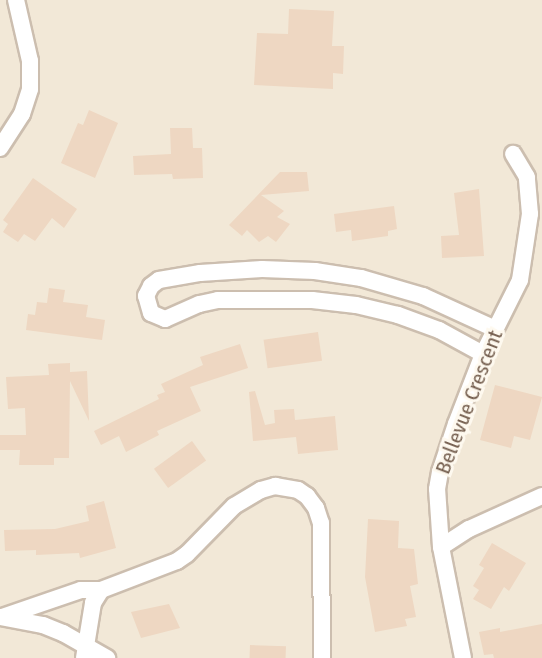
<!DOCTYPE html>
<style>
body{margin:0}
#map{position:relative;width:542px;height:658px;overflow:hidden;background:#fbf5e9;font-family:"Fira Sans Condensed",sans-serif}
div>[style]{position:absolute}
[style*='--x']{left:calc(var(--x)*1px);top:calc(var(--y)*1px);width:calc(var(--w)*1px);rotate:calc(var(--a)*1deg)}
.residential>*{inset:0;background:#f2e8d7;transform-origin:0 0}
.building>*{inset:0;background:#eed7c2;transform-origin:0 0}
.roads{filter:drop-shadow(2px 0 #ccbeaf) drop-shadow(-2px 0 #ccbeaf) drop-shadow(0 2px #ccbeaf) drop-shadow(0 -2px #ccbeaf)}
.minor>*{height:16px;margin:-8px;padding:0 8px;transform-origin:8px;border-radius:8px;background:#fff}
span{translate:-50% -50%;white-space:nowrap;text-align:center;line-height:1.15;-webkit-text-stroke:6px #fef9ef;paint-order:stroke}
.street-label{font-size:21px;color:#745e4e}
</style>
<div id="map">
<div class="residential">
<i style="left:0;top:0;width:542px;height:658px"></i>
</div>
<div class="building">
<i style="clip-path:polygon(289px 9px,334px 11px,332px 46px,344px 46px,343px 74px,333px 73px,333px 89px,254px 85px,257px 33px,288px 34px)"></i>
<i style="clip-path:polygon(89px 110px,118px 123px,95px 178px,61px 163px,78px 123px,83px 125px)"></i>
<i style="clip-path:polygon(170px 128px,192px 128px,193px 148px,202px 148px,203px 178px,173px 179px,172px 174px,134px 175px,133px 156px,171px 154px)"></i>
<i style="clip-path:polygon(280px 172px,307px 172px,309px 191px,261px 195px,284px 211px,277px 217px,290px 224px,276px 242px,268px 236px,259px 242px,247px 230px,242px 236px,229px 225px)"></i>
<i style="clip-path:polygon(33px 178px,77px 209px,64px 228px,52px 218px,35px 241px,24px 234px,18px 242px,3px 232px,8px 224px,3px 220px)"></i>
<i style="clip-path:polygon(479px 189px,484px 256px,442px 258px,441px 236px,459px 235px,454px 193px)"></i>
<i style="clip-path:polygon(394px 206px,397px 229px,388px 231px,388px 236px,352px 241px,351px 230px,336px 232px,334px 214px)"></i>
<i style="clip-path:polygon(49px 288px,65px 290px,63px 302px,88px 305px,86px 317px,105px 320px,102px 340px,26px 330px,28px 314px,35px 315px,37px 302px,47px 303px)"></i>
<i style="left:318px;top:332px;width:29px;height:55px;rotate:82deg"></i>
<i style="clip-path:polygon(240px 344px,248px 368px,190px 387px,201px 411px,157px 431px,159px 435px,126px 452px,119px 436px,101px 445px,94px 431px,159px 399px,157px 395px,165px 392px,161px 384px,203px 365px,200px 357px)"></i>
<i style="clip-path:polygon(70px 363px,70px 372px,87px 371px,89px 421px,70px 381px,69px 458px,54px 458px,54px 465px,19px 465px,20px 450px,0 450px,0 435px,26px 435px,25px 408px,8px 409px,6px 377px,49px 375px,48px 364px)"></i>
<i style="clip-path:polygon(495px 385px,542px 397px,530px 440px,514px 436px,511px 448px,480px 440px)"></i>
<i style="clip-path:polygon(255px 391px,265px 425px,275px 423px,274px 410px,294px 409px,295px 420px,335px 416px,338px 450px,298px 454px,296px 437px,253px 441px,249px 392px)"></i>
<i style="left:192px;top:441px;width:24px;height:47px;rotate:54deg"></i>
<i style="clip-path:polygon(104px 501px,116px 548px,80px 558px,79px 553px,36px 555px,36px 550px,5px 551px,4px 530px,55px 529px,89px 521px,86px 506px)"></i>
<i style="clip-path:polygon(368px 519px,399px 521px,398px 548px,414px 549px,418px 584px,410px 586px,416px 617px,405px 619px,407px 626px,375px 632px,365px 577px)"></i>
<i style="clip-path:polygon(492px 543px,526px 563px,509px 591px,504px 587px,491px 609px,473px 599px,479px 590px,473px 586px,484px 568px,479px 565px)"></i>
<i style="clip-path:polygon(169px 604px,180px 628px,141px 638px,131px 612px)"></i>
<i style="clip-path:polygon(542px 624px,542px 658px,494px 658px,493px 654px,484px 655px,479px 632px,500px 628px,500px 632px)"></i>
<i style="left:250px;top:645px;width:36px;height:13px;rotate:2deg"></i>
</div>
<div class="roads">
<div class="minor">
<i style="--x:0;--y:148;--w:40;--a:-57.1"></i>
<i style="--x:22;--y:114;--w:26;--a:-72"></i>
<i style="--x:30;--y:89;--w:28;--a:-90"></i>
<i style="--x:30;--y:61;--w:63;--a:-102.9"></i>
<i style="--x:483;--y:354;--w:50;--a:-151.4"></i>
<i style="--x:439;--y:330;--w:44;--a:-159.9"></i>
<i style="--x:398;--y:315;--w:43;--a:-166.6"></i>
<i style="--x:356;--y:305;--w:44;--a:-173.5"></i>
<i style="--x:312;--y:300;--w:94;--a:180"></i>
<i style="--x:218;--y:300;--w:19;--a:168"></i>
<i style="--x:199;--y:304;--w:37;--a:156"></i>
<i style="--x:165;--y:319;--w:15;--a:-157"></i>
<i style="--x:151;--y:313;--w:18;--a:-106"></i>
<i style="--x:146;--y:296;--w:11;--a:-63"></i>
<i style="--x:151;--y:286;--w:10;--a:-37"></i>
<i style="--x:159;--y:280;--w:42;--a:-9.7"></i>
<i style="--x:200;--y:273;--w:62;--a:-3.7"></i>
<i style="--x:262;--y:269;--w:53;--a:2.2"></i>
<i style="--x:315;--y:271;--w:47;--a:8.7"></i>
<i style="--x:361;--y:278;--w:65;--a:16.2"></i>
<i style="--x:423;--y:296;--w:79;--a:24.6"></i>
<i style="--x:441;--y:547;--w:33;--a:-33"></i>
<i style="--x:469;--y:529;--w:80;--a:-24.3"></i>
<i style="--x:0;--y:617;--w:44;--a:10.5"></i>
<i style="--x:43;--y:625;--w:22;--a:22"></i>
<i style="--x:63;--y:633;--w:51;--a:29.6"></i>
<i style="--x:2;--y:617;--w:83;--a:-18.9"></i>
<i style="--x:81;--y:590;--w:20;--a:0"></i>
<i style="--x:84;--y:658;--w:56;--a:-80.7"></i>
<i style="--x:93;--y:603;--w:15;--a:-58"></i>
<i style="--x:101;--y:590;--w:81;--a:-20.9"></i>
<i style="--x:177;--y:561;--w:12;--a:-35"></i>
<i style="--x:187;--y:554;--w:67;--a:-45.6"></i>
<i style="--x:234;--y:506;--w:31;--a:-31"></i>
<i style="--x:261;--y:490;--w:15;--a:-16"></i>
<i style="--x:275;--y:486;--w:23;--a:10"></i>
<i style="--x:298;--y:490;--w:11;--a:34"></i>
<i style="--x:307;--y:496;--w:15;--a:53"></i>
<i style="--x:316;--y:508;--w:16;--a:72"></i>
<i style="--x:321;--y:523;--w:135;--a:89.6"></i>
<i style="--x:463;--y:658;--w:113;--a:-101.2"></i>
<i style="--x:441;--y:547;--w:58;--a:-93.9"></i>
<i style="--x:437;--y:489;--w:17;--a:-80"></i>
<i style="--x:440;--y:472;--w:51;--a:-71.6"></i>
<i style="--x:456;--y:424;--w:75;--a:-68.9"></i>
<i style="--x:483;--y:354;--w:83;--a:-63.4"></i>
<i style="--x:520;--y:280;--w:67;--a:-81.4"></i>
<i style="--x:530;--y:214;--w:37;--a:-95"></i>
<i style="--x:527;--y:177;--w:27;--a:-121"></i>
</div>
</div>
<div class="street-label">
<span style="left:469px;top:402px;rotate:-69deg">Bellevue Crescent</span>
</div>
</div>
